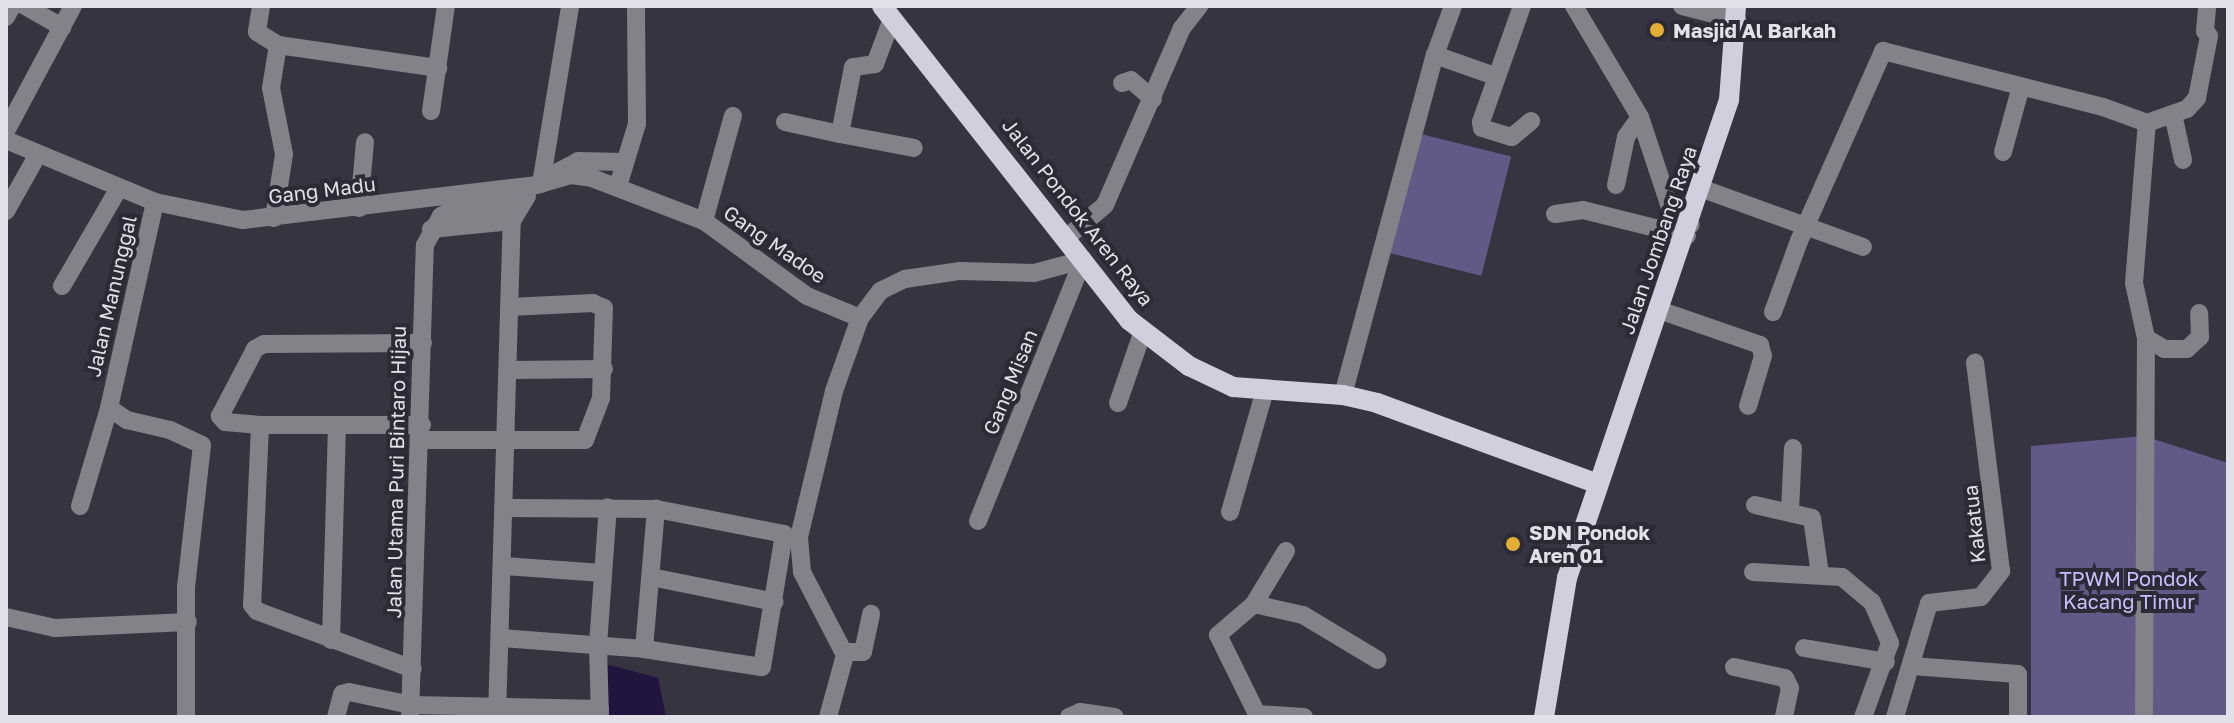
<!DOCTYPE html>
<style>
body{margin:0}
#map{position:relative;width:2234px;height:723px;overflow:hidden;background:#363441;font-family:"Golos Text",sans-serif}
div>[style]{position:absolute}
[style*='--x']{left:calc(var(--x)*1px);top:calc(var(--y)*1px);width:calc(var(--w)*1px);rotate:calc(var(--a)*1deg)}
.green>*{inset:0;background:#635986;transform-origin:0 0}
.water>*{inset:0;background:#21143f}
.minor>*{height:18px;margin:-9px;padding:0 9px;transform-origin:9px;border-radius:9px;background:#838289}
.major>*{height:20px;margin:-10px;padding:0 10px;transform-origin:10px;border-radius:10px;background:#d1cfdd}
.dots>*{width:22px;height:22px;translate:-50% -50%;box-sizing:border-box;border:4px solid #2c2a36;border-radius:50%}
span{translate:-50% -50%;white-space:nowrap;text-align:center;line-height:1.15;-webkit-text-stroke:8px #2c2a36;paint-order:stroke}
.poi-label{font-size:20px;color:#e2e1e9;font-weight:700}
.left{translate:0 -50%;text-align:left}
.street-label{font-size:20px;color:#e2e1e9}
.park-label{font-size:20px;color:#cabefc}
.frame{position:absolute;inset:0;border:8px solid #e2e1e9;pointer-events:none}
</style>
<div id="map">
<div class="green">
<i style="left:1417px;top:133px;width:97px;height:123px;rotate:14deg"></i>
<i style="clip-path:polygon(2144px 436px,2228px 463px,2228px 717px,2031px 717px,2031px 446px)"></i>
</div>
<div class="water">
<i style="clip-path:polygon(606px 664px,658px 678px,666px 717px,604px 717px)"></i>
</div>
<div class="minor">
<i style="--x:25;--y:6;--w:43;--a:29.6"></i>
<i style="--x:261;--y:6;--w:26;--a:99"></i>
<i style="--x:257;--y:32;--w:25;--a:32"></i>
<i style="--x:278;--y:45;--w:162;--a:8.2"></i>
<i style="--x:1522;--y:6;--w:123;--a:109.5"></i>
<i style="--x:1481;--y:122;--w:6;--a:81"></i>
<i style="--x:1482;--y:128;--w:31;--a:17"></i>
<i style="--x:1512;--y:137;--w:25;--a:-40"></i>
<i style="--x:1574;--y:6;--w:129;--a:59.3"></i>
<i style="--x:1640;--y:117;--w:101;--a:71.6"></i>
<i style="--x:1672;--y:213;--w:22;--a:32"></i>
<i style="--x:1682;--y:6;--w:57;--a:14.3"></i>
<i style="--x:6;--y:17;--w:13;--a:-61"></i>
<i style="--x:892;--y:19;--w:48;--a:110.7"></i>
<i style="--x:875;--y:64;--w:22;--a:172"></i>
<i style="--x:853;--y:67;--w:68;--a:101"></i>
<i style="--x:840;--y:134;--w:75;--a:10.7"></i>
<i style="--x:1435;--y:55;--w:64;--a:19.3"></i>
<i style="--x:1122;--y:83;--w:9;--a:-18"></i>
<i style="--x:1131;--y:80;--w:29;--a:41"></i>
<i style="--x:431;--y:111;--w:106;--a:-81.9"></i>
<i style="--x:2173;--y:114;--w:47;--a:77.7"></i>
<i style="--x:785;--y:122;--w:56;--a:12.3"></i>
<i style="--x:2147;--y:123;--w:42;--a:-19.3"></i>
<i style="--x:2187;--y:109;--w:15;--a:-48"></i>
<i style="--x:2197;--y:98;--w:63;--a:-79"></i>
<i style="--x:2209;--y:36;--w:6;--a:-129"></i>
<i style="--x:2205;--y:31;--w:25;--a:-85"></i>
<i style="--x:6;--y:131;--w:142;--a:-61.8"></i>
<i style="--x:6;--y:140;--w:161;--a:22.6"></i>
<i style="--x:155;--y:202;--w:90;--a:11.6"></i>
<i style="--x:243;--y:220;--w:295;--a:-6.8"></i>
<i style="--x:536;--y:185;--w:36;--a:-16"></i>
<i style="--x:571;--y:175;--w:21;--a:8"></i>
<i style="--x:592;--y:178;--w:120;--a:21"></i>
<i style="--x:704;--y:221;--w:127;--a:36.1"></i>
<i style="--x:807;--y:296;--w:57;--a:22.5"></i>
<i style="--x:2003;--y:152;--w:68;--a:-74.7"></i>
<i style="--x:554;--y:174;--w:27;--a:-28"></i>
<i style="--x:578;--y:161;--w:46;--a:1.2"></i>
<i style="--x:541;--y:184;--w:180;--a:-80.7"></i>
<i style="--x:1616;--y:185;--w:49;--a:-78.2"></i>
<i style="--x:1626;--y:137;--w:24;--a:-55"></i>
<i style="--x:618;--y:186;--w:65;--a:-73"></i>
<i style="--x:637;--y:124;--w:118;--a:-90.5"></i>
<i style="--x:1703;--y:189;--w:170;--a:19.9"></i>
<i style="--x:359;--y:208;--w:66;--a:-84.8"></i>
<i style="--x:6;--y:211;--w:63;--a:-60.6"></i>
<i style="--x:1555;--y:214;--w:28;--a:-8"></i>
<i style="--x:1583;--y:210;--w:107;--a:14"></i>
<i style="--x:274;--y:218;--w:65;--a:-81.1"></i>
<i style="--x:284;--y:154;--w:67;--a:-101.1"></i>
<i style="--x:271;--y:88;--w:44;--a:-80.8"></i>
<i style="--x:704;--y:221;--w:109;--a:-74.6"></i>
<i style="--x:431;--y:229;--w:81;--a:-5.6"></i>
<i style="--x:1066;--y:238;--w:51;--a:-40.2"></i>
<i style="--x:1105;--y:205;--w:193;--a:-66.5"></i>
<i style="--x:1182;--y:28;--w:28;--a:-52"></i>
<i style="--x:62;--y:286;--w:113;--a:-59.8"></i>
<i style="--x:1659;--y:310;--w:107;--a:19.1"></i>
<i style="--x:1760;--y:345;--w:11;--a:75"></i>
<i style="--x:1763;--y:356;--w:52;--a:106.7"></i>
<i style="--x:1773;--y:312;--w:76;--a:-69.9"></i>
<i style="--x:1799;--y:241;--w:208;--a:-66.1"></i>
<i style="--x:1883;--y:51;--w:227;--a:14.3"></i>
<i style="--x:2103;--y:107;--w:47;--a:20"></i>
<i style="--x:2146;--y:338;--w:21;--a:31"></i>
<i style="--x:2164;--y:349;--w:23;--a:0"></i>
<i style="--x:2187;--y:349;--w:18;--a:-43"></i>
<i style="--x:2200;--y:337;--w:24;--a:-92"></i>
<i style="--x:510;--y:370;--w:94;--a:-0.6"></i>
<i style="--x:1343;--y:395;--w:352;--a:-74.9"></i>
<i style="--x:1435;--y:55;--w:52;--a:-69.8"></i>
<i style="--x:1118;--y:403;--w:76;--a:-70.9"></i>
<i style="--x:109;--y:408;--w:22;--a:34"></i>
<i style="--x:127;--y:420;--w:44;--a:13.1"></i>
<i style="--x:170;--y:430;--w:35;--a:25"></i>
<i style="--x:202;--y:445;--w:143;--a:96.4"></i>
<i style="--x:186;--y:587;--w:130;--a:90"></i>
<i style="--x:260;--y:425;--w:180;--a:92.5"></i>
<i style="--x:252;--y:605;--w:8;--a:50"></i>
<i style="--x:257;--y:611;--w:166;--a:20.4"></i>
<i style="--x:422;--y:425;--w:162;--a:180"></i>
<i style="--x:260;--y:425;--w:35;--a:-175"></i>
<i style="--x:225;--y:422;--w:8;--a:-130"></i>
<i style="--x:220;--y:416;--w:76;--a:-62.4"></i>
<i style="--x:255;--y:349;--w:10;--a:-29"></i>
<i style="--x:264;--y:344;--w:159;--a:-0.4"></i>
<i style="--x:422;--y:440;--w:163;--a:0"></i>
<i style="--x:585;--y:440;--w:45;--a:-69.1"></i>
<i style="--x:601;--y:398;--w:90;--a:-88.1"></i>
<i style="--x:604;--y:308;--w:12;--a:-156"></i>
<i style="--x:593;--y:303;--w:83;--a:177.2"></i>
<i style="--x:1755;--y:505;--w:58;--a:12.8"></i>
<i style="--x:1812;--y:518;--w:57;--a:81.9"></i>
<i style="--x:80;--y:506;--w:102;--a:-73.5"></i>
<i style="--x:109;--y:408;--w:211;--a:-77.4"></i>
<i style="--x:1790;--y:511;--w:63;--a:-87.3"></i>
<i style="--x:1230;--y:512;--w:127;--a:-74"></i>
<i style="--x:978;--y:521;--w:281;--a:-68.1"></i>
<i style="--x:504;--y:566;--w:99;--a:4"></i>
<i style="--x:1753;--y:572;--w:89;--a:3.2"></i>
<i style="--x:1842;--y:577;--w:39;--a:40"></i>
<i style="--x:1872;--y:602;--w:45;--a:66.3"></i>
<i style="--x:1890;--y:643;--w:79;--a:110"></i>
<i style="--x:651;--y:577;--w:126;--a:11.4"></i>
<i style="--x:1254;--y:604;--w:50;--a:12.7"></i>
<i style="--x:1303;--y:615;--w:87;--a:31"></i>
<i style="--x:6;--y:617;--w:50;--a:12.7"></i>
<i style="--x:55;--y:628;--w:133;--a:-2.6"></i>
<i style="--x:502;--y:638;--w:142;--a:4.4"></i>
<i style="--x:644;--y:649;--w:119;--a:8.7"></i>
<i style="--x:762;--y:667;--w:135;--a:-80.6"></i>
<i style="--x:784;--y:534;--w:130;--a:-168.9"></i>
<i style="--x:656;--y:509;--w:151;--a:-179.6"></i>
<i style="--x:331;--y:640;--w:215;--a:-88.4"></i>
<i style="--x:1804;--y:648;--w:83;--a:9.7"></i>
<i style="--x:644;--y:649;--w:141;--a:-85.1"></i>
<i style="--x:844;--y:652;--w:19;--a:0"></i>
<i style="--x:863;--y:652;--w:39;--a:-78"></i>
<i style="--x:1912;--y:666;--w:106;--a:4.3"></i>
<i style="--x:2018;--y:674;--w:43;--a:90"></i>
<i style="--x:1734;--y:667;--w:52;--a:12.2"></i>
<i style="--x:1785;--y:678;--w:11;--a:63"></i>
<i style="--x:1790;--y:688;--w:30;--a:102"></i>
<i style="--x:1257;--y:714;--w:88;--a:-116.3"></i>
<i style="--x:1218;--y:635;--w:48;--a:-40.7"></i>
<i style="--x:1254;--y:604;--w:62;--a:-58.9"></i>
<i style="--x:1257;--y:714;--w:47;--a:3.7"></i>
<i style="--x:336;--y:717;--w:24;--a:-75"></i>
<i style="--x:342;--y:694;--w:7;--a:-16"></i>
<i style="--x:349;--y:692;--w:63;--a:11.8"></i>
<i style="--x:411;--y:705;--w:189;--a:1.2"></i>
<i style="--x:410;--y:717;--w:472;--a:-88.2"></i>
<i style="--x:425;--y:245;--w:33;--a:-61"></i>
<i style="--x:441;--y:216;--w:10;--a:-29"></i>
<i style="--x:450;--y:211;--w:70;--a:-5.7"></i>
<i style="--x:497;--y:717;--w:496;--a:-88.3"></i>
<i style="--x:512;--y:221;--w:29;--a:-59"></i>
<i style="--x:600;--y:717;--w:72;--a:-91.6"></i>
<i style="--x:598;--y:645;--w:138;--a:-85.9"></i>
<i style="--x:828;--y:717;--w:64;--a:-74.7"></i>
<i style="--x:845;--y:655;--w:93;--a:-117.4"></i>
<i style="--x:802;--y:572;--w:35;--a:-95"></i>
<i style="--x:799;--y:537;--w:150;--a:-76.5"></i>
<i style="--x:834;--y:391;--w:77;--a:-70.4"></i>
<i style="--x:860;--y:318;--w:34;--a:-53"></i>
<i style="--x:880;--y:291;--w:28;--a:-26"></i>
<i style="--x:905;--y:279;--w:56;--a:-8.3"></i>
<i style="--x:960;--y:271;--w:74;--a:1.5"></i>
<i style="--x:1034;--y:273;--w:51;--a:-14.9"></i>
<i style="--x:1069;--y:717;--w:12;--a:-24"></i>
<i style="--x:1080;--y:712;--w:35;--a:8"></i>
<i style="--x:1895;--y:717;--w:119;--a:-73.4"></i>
<i style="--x:1929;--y:603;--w:52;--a:-6.6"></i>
<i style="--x:1981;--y:597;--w:33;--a:-52"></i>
<i style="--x:2001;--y:571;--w:210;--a:-97.1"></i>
<i style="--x:2144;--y:717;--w:379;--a:-89.7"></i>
<i style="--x:2146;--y:338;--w:56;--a:-102.3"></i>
<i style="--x:2134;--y:283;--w:161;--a:-85.4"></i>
</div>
<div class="major">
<i style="--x:882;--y:6;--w:400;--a:51.8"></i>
<i style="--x:1129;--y:320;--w:76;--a:37.5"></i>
<i style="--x:1189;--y:366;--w:49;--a:25.5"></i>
<i style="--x:1233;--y:387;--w:110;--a:4.2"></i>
<i style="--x:1343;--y:395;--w:35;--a:13"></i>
<i style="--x:1377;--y:403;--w:233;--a:20.1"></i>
<i style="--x:1544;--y:717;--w:141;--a:-80.6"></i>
<i style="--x:1567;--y:578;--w:505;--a:-71.28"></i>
<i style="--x:1729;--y:100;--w:94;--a:-85.7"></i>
</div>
<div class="dots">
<i style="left:1657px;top:30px;background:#e3ae35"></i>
<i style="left:1513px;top:544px;background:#e3ae35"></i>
</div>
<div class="poi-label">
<span class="left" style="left:1673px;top:30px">Masjid Al Barkah</span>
<span class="left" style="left:1529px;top:544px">SDN Pondok<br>Aren 01</span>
</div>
<div class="street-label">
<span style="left:322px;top:190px;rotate:-7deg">Gang Madu</span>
<span style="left:1078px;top:212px;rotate:52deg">Jalan Pondok Aren Raya</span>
<span style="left:1658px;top:240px;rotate:-71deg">Jalan Jombang Raya</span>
<span style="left:775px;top:244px;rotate:35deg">Gang Madoe</span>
<span style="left:111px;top:296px;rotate:-77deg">Jalan Manunggal</span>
<span style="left:1010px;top:382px;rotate:-68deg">Gang Misan</span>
<span style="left:396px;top:472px;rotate:-89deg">Jalan Utama Puri Bintaro Hijau</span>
<span style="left:1974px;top:524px;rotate:-96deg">Kakatua</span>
</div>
<div class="park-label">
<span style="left:2129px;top:590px">TPWM Pondok<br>Kacang Timur</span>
</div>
<div class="frame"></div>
</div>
